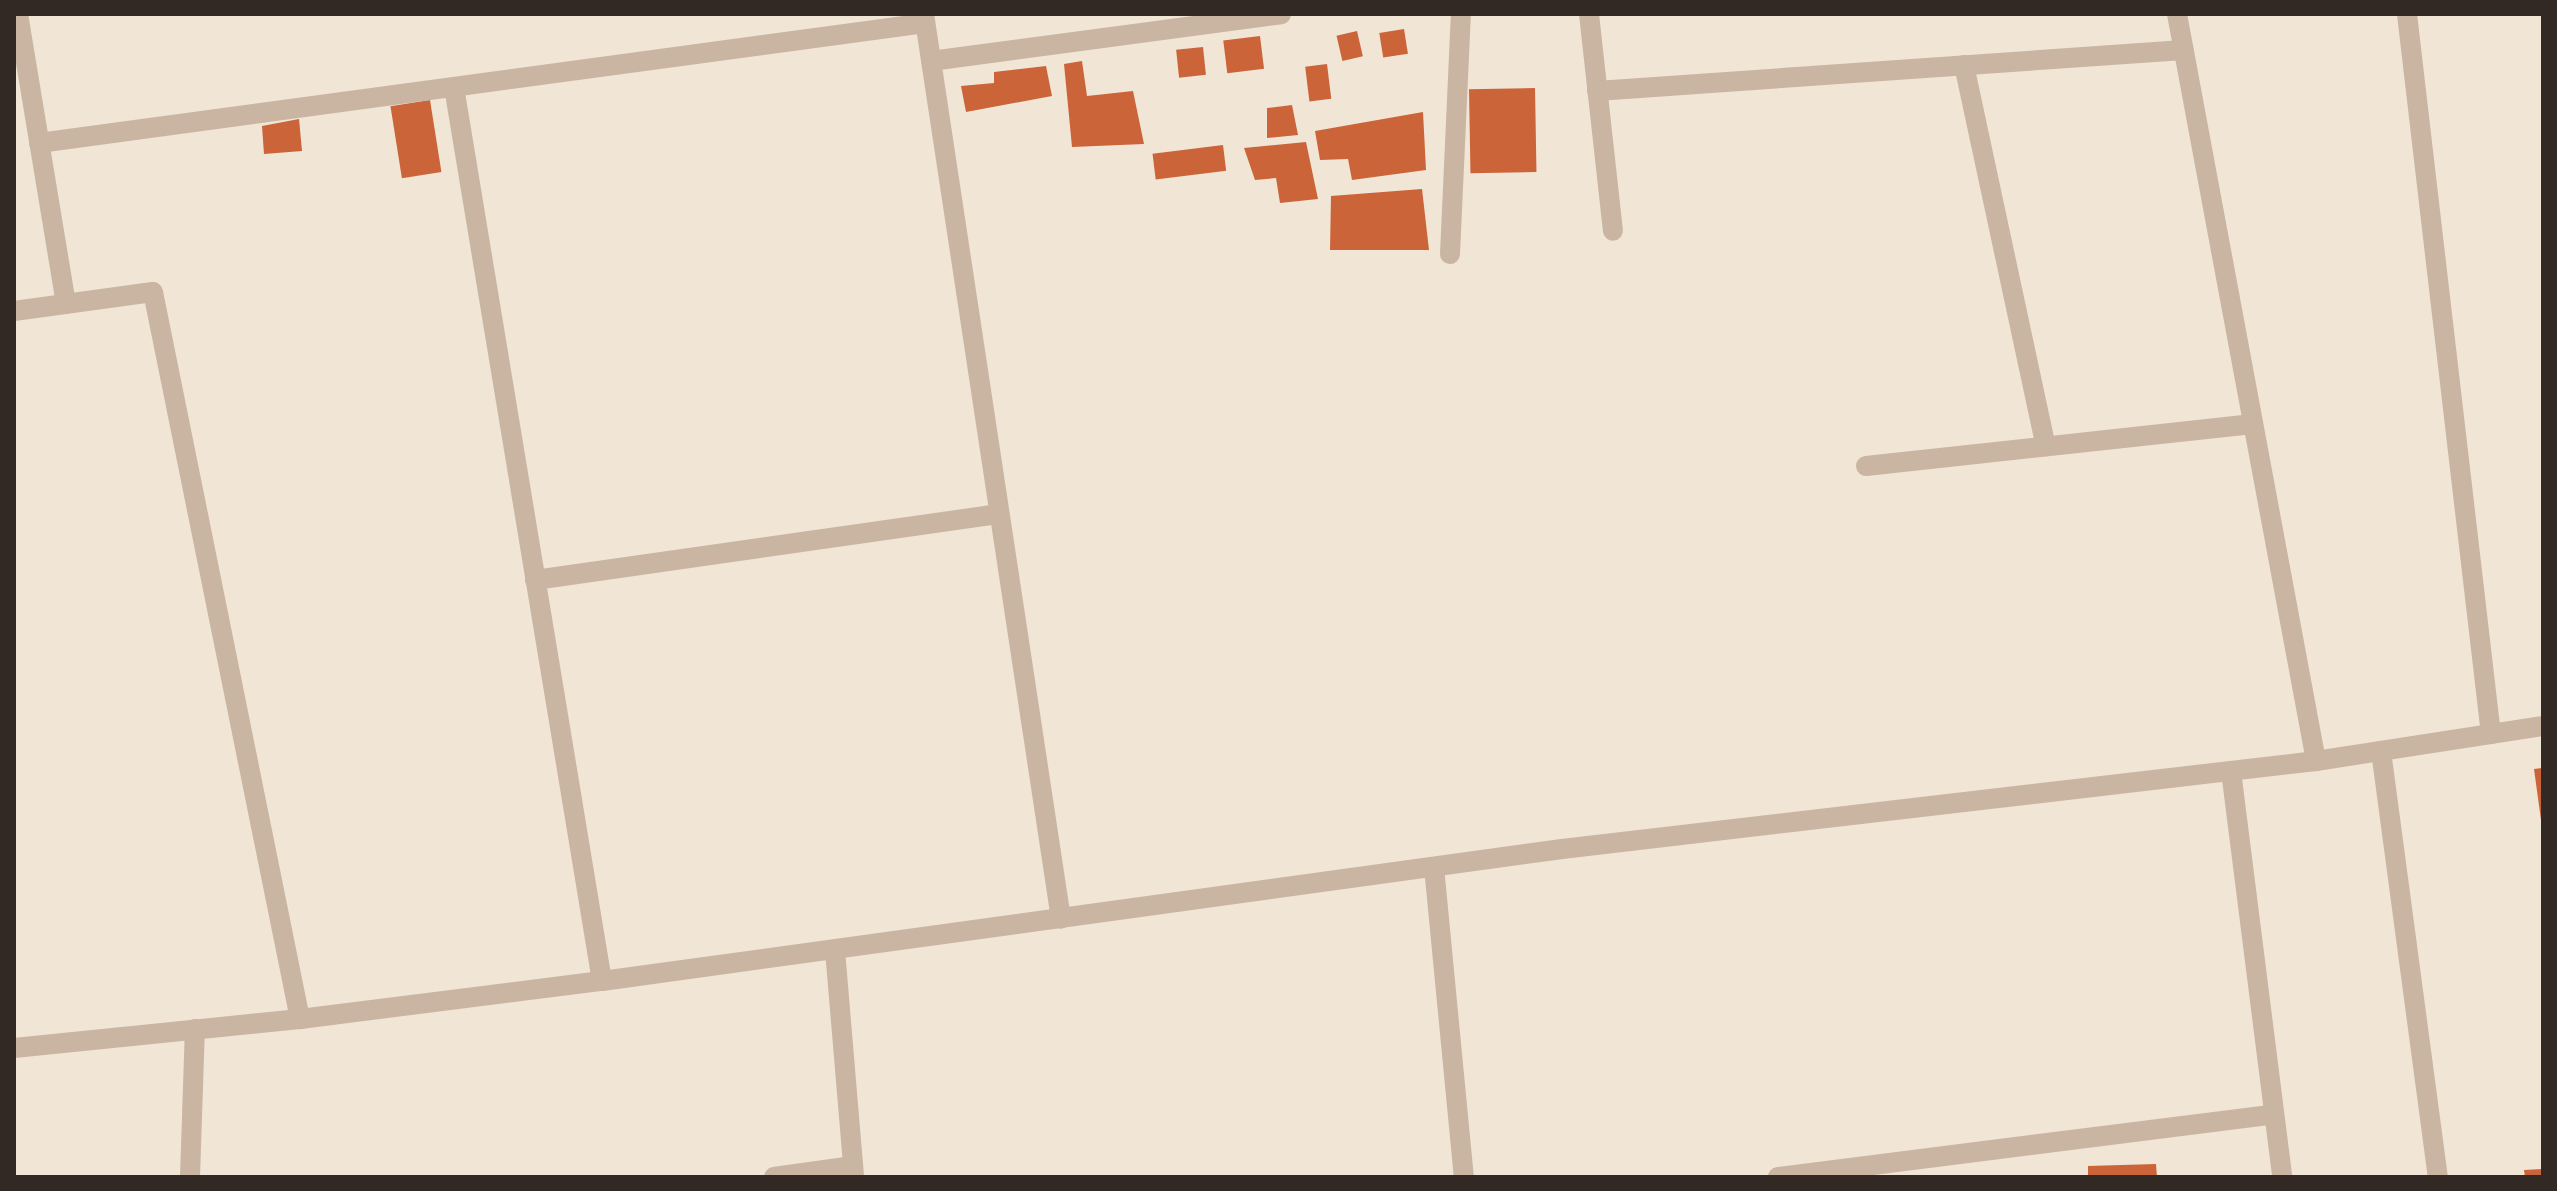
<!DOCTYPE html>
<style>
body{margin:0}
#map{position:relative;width:2557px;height:1191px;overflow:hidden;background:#f1e5d5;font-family:Manrope,sans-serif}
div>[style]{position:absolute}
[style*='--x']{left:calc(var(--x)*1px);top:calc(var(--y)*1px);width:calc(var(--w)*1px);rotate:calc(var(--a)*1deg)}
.building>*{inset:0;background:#cb6439;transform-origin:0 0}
.minor>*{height:20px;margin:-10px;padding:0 10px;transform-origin:10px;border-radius:10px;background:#c9b5a1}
span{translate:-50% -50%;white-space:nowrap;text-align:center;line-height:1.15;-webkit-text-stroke:7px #f9efe1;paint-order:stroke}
.frame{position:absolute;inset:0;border:16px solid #332924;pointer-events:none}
</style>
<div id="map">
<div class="building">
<i style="left:1404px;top:29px;width:25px;height:25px;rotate:81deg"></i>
<i style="left:1357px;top:31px;width:26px;height:21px;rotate:77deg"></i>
<i style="left:1260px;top:36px;width:33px;height:37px;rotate:83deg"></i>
<i style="left:1203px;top:47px;width:28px;height:27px;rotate:84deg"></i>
<i style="clip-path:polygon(1082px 61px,1087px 96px,1133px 91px,1144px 144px,1072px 147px,1064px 64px)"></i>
<i style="left:1327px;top:64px;width:35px;height:22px;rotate:83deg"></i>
<i style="clip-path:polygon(1046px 66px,1052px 96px,966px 112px,961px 86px,994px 83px,994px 72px)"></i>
<i style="left:1535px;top:88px;width:84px;height:66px;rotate:89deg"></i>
<i style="left:430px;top:100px;width:73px;height:40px;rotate:81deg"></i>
<i style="clip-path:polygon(1292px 105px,1298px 135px,1267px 138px,1267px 108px)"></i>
<i style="clip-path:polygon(1423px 112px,1426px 170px,1352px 180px,1348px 159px,1320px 160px,1315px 131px)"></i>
<i style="clip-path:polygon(299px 119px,302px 151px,264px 154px,262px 126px)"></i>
<i style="clip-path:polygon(1306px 142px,1318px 199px,1280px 203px,1276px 178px,1255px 180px,1244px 148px)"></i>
<i style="left:1223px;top:145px;width:26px;height:71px;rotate:83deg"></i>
<i style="clip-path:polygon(1422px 189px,1429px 250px,1330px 250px,1331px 196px)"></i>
<i style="clip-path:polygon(2543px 768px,2543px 820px,2541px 820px,2534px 769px)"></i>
<i style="clip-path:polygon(2156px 1164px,2157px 1177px,2088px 1177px,2088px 1166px)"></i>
<i style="clip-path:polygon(2543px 1169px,2543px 1177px,2525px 1177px,2524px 1170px)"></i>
</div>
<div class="minor">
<i style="--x:18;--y:14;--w:294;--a:80.6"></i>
<i style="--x:924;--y:14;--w:915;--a:81.39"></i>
<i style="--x:1589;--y:14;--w:218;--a:83.7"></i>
<i style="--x:2177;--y:14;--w:760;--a:79.46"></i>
<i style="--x:2407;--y:14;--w:725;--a:83.35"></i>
<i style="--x:931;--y:61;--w:353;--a:-7.6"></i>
<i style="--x:1964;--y:65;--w:390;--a:77.9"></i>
<i style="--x:454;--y:87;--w:906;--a:80.6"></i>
<i style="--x:1597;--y:91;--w:588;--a:-4"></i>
<i style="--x:39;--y:143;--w:894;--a:-7.71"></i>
<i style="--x:1450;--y:254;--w:240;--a:-87.4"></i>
<i style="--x:14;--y:311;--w:140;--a:-7.8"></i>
<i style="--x:153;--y:292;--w:742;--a:78.57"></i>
<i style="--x:1866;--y:466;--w:389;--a:-6.2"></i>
<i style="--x:535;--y:580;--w:469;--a:-8.1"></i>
<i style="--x:2381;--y:751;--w:430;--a:82.4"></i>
<i style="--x:2231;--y:771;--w:409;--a:82.8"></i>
<i style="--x:1434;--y:867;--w:311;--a:84.5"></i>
<i style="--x:835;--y:950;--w:228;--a:85.2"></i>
<i style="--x:14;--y:1048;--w:287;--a:-5.8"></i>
<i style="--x:300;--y:1019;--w:304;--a:-7.2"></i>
<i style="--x:602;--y:981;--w:969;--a:-7.83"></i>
<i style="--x:1562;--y:849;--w:759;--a:-6.66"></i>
<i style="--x:2316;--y:761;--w:230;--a:-8.8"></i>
<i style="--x:190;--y:1177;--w:148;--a:-88.1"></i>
<i style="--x:774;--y:1177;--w:80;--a:-7.9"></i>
<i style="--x:1778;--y:1177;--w:500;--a:-7.2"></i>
</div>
<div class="frame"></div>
</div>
